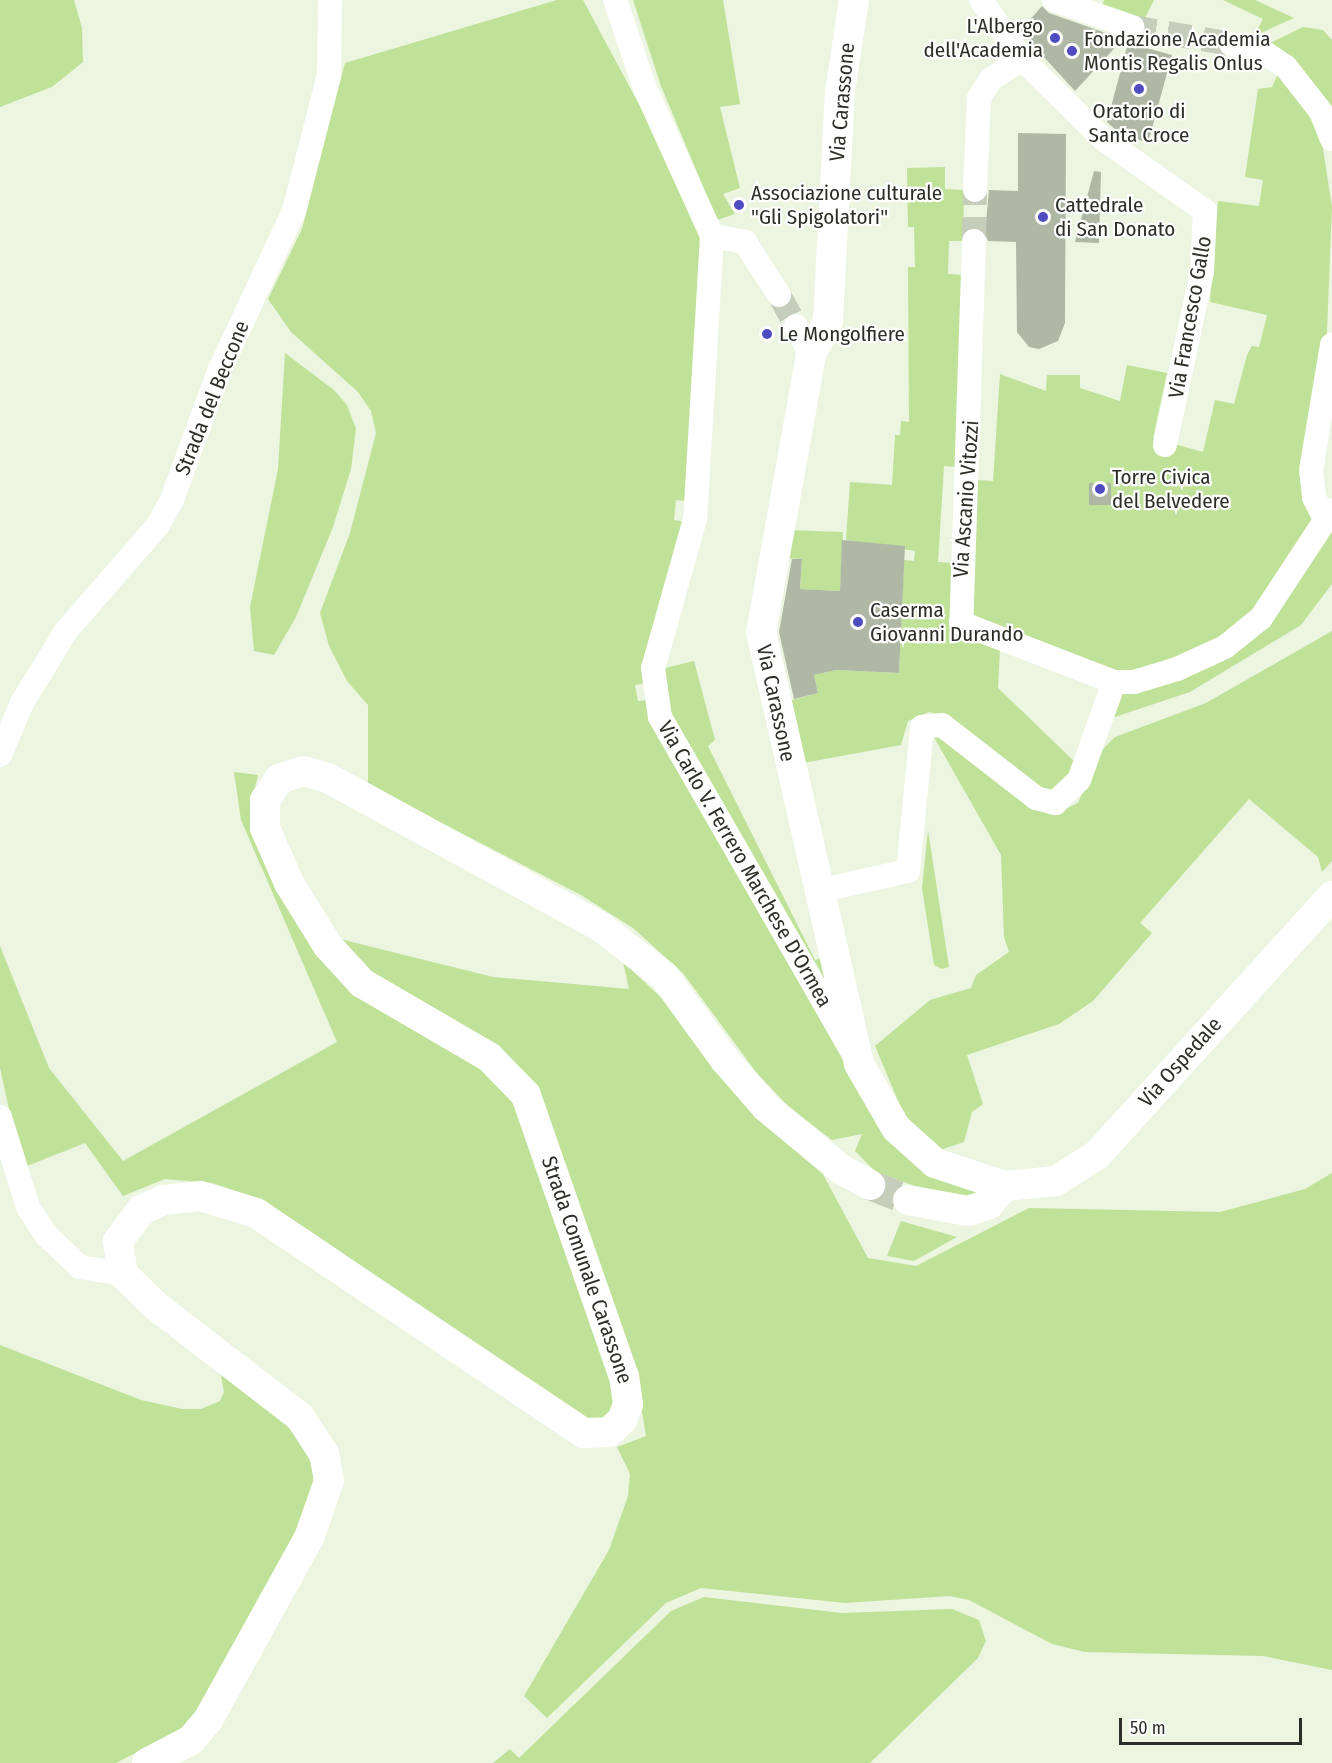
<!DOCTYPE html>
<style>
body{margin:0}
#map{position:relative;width:1332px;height:1763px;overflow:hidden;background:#ebf5e0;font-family:"Fira Sans Condensed",sans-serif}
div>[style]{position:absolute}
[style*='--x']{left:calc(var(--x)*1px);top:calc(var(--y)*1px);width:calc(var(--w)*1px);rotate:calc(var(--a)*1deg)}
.green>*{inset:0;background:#bfe198}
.building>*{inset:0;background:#aeb8a4;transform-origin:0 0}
.minor-tunnel>*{height:24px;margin-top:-12px;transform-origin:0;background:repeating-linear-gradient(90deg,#c5cdbb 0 24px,transparent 0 36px)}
.tertiary-tunnel>*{height:30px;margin-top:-15px;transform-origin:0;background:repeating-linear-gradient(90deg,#c5cdbb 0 30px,transparent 0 45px)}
.minor>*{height:24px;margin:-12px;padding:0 12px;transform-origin:12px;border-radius:12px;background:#fff}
.tertiary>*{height:30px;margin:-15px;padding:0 15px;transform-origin:15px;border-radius:15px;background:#fff}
.dots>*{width:16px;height:16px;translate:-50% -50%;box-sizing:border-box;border:3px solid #fefefe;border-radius:50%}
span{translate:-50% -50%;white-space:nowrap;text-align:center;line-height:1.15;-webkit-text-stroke:4.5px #fefefe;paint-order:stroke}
.poi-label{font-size:21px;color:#2b2f27}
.right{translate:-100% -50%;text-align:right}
.left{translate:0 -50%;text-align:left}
.street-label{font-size:21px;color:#2b2f27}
.scale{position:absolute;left:1119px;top:1718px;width:183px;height:27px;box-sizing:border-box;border:3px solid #2b2f27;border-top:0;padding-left:8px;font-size:18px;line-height:21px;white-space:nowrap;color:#2b2f27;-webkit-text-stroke:4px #fefefe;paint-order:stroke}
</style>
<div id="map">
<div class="green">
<i style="clip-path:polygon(0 0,74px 0,82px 28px,83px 62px,52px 87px,0 107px)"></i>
<i style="clip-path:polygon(557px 0,583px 0,642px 110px,702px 242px,689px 501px,676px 500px,674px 520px,686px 522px,646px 683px,635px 685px,638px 701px,648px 700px,652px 720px,886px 1137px,927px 1174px,978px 1192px,970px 1196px,946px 1198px,875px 1171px,855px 1151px,862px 1134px,832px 1140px,788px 1106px,756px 1072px,683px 973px,633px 928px,581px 895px,368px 785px,368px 705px,347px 681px,329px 646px,320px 613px,350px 533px,376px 433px,371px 411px,358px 392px,291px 332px,268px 299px,302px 229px,345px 63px)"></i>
<i style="clip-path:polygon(633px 0,723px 0,740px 104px,720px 107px,740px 188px,723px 194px,735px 214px,717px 220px,661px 86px)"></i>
<i style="clip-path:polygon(1104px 0,1154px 0,1144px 20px,1100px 11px)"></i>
<i style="clip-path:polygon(1223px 0,1255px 0,1294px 18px,1254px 36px,1263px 19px)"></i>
<i style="clip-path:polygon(1303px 27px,1323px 30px,1332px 40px,1332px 112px,1264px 46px)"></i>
<i style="clip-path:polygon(1275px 67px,1290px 83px,1321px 136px,1332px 207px,1327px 331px,1304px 470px,1317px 519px,1268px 599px,1197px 654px,1124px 674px,967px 616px,976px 480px,993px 481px,1000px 374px,1046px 391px,1047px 375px,1080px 375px,1080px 388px,1120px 401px,1127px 365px,1167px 373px,1153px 438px,1203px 452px,1215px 400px,1234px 404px,1247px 355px,1252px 346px,1259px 347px,1267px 315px,1210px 302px,1218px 201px,1259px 206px,1263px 180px,1245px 177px,1258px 89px,1272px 87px,1277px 76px)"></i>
<i style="clip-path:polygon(945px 167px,945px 189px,964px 190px,963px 241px,949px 241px,948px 274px,962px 275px,959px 467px,944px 466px,938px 562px,953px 563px,950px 615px,1000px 649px,998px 688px,1076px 763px,1068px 783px,1046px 794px,943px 716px,929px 712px,908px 721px,901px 745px,803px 763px,788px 701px,818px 693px,814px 675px,836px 670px,899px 673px,904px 560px,914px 561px,915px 551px,846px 540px,850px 482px,892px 485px,895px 435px,900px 435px,901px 421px,909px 422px,908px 267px,915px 267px,914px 227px,908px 227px,907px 168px)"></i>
<i style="clip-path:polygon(285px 353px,334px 390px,347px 405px,356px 429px,351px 469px,333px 527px,296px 617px,274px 655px,254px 651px,250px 607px,278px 469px)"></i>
<i style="clip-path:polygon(1332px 519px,1332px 584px,1301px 625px,1190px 692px,1109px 719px,1119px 691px,1213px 661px)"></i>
<i style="clip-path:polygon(787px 530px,843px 532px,840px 591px,800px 589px,802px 559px,781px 558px)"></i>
<i style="clip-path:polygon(1332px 631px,1332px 861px,1322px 872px,1318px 857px,1249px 799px,1140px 923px,1152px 933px,1093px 1001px,1059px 1024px,967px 1055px,983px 1104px,972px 1112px,964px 1142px,940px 1150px,904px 1115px,875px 1046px,930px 1000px,971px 988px,976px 975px,1009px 952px,1004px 937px,1001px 855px,931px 732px,1063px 810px,1078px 803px,1099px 753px,1115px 737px,1206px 703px)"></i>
<i style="clip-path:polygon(694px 661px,715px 740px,708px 746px,815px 960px,822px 958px,831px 997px,667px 712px,661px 669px)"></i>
<i style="clip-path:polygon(234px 772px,258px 775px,253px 796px,299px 924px,480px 1062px,510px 1091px,617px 1390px,610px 1415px,595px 1421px,576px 1414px,304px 1227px,251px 1196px,212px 1183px,165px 1179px,123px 1196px,85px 1143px,22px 1168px,0 1068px,0 946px,49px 1068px,123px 1161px,337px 1042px,241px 820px)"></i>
<i style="clip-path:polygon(928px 830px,949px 967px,942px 969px,934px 965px,922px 888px)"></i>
<i style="clip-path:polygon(336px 938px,493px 977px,629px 989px,623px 962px,669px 1005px,742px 1102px,819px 1167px,868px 1258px,916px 1266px,1029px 1208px,1220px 1212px,1305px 1189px,1332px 1173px,1332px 1670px,1263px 1656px,1085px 1652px,1052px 1644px,969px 1600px,950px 1596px,845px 1603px,701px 1588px,666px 1603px,547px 1718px,524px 1696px,609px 1550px,628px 1496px,630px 1474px,617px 1447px,646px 1436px,637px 1381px,543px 1110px,390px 989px)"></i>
<i style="clip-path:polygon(901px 1221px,957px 1237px,914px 1261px,887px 1256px)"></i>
<i style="clip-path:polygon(0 1345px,141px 1400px,182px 1409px,201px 1409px,220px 1401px,224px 1392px,220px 1370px,281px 1415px,307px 1446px,314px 1477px,307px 1518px,223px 1672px,187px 1726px,116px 1763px,0 1763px)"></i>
<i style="clip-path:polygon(704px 1597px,842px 1613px,952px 1609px,979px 1620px,986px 1641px,978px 1658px,870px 1763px,493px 1763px,510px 1749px,519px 1758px,671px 1611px)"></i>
</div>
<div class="building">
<i style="clip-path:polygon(1042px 6px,1049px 13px,1123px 39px,1075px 91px,1020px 31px)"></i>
<i style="clip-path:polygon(1128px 43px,1172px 55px,1148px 143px,1119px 133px,1107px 122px)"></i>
<i style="clip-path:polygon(1018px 133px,1066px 134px,1065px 323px,1058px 341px,1039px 349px,1029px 347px,1017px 332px,1016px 242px,988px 241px,985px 233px,989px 190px,1018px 191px)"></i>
<i style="clip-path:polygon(1094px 171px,1101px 172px,1099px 243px,1075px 242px)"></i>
<i style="left:1089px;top:483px;width:22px;height:22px"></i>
<i style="clip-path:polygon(842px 540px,905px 546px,899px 673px,836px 670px,814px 675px,818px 693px,794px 699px,779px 632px,792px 559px,802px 559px,800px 589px,840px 591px)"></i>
</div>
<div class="minor-tunnel">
<i style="--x:1132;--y:27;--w:100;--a:9.7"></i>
<i style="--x:974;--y:241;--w:51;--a:-88.9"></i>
<i style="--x:779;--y:295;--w:35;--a:61"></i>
</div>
<div class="tertiary-tunnel">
<i style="--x:870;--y:1185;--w:41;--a:21.5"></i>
</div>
<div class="minor">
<i style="--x:615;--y:0;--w:93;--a:71.2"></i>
<i style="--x:645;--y:88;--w:162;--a:65.6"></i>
<i style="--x:712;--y:236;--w:284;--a:93.4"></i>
<i style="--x:695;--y:519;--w:155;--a:105.7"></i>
<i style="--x:653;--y:668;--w:49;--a:81.9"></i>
<i style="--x:660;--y:717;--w:379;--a:60.1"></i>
<i style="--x:981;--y:0;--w:72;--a:55.2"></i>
<i style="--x:1022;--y:59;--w:114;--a:44.6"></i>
<i style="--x:1103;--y:139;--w:125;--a:35.2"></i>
<i style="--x:1205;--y:211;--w:61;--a:92.8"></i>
<i style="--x:1202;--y:272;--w:177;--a:102.1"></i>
<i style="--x:1054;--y:0;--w:83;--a:19.1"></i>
<i style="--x:1231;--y:44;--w:35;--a:15"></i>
<i style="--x:1265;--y:53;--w:25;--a:34"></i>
<i style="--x:1286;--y:67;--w:57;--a:52.1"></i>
<i style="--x:1321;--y:112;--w:29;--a:68"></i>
<i style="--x:975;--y:190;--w:92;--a:-87.5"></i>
<i style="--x:979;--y:98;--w:22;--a:-58"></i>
<i style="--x:991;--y:79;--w:37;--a:-33"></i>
<i style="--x:712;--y:236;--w:34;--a:10"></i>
<i style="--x:745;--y:242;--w:63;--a:57.3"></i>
<i style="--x:974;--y:241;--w:382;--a:91.9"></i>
<i style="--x:961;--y:623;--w:164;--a:21.1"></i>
<i style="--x:1114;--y:682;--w:20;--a:0"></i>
<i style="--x:1134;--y:682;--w:45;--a:-16.8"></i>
<i style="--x:1177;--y:669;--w:53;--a:-24.6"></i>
<i style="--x:1225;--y:647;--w:46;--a:-38.9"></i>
<i style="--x:1261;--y:618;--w:129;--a:-56.7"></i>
<i style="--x:796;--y:326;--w:33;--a:63"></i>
<i style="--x:1324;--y:517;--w:22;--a:-117"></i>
<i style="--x:1314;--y:497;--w:27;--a:-96"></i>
<i style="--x:1311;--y:470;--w:127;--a:-80.5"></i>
<i style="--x:0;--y:755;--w:56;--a:-67.1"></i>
<i style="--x:22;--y:703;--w:84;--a:-58.6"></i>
<i style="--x:66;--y:631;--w:140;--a:-49"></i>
<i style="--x:158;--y:525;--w:26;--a:-61"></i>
<i style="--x:171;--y:502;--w:142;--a:-69.8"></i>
<i style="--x:220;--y:369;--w:174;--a:-64.9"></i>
<i style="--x:294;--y:211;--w:140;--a:-75.6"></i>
<i style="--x:329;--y:75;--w:75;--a:-89.2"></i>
<i style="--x:818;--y:891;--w:92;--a:-12.5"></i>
<i style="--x:908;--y:871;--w:145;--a:-84.4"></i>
<i style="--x:922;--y:727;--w:20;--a:-6"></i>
<i style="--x:942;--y:725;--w:119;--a:37.8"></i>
<i style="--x:1036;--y:798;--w:20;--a:15"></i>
<i style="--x:1055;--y:803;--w:33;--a:-44"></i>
<i style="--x:1079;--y:780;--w:104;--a:-70.3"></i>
<i style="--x:0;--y:1117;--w:94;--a:72.7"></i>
<i style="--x:28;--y:1207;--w:33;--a:57"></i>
<i style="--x:46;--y:1235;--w:47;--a:43.3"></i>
<i style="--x:80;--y:1267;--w:44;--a:9.2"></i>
</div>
<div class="tertiary">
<i style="--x:854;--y:0;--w:92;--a:98.7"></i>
<i style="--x:840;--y:91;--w:230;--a:93"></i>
<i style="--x:828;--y:321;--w:38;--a:117"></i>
<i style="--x:811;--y:355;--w:281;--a:100.2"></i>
<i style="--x:761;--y:632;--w:443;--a:77.2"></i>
<i style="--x:859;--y:1064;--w:74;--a:60"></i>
<i style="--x:896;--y:1128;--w:52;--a:41.9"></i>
<i style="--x:935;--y:1163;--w:73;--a:18.4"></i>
<i style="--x:1004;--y:1186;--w:52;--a:-5.5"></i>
<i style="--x:1056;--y:1181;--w:49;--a:-32.4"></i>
<i style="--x:1097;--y:1155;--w:350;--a:-47.8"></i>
<i style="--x:908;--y:1200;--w:61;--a:10.4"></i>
<i style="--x:968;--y:1211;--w:22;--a:-18"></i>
<i style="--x:989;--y:1204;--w:23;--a:-50"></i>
<i style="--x:147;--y:1763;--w:50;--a:-27.6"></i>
<i style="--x:191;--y:1740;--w:26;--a:-50"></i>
<i style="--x:208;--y:1720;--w:208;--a:-61"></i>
<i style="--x:309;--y:1538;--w:60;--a:-70.7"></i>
<i style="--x:329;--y:1481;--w:27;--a:-100"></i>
<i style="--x:324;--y:1454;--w:44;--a:-123"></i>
<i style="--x:300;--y:1417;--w:182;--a:-142.4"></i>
<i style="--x:156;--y:1306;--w:46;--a:-135.9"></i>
<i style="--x:123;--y:1274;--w:33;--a:-99"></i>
<i style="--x:118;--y:1241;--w:39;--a:-53"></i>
<i style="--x:141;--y:1210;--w:24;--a:-24"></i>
<i style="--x:163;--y:1200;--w:37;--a:-6"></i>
<i style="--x:200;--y:1196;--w:59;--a:16.9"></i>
<i style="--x:256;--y:1213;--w:395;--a:33.9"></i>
<i style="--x:584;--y:1433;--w:25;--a:-2"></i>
<i style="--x:609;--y:1432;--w:18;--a:-43"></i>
<i style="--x:622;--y:1420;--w:17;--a:-69"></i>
<i style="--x:628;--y:1404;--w:27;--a:-98"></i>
<i style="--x:624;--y:1377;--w:299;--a:-109.2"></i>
<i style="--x:526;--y:1095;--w:53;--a:-134.2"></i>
<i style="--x:489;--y:1057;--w:147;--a:-149.8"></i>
<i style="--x:362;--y:983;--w:50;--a:-132.6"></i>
<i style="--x:328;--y:946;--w:74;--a:-121.8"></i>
<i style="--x:289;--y:883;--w:60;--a:-113.6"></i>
<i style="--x:265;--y:828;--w:28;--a:-90"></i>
<i style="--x:265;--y:800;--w:25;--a:-56"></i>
<i style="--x:279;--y:779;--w:25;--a:-18"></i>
<i style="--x:303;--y:771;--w:26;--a:16"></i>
<i style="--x:328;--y:778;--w:311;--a:28.6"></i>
<i style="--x:601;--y:927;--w:80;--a:37.9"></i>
<i style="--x:664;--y:976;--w:104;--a:54"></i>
<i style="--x:725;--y:1060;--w:62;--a:48.9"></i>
<i style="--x:766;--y:1107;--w:99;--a:39.7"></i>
<i style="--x:842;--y:1170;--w:32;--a:28"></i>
</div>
<div class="dots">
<i style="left:1055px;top:38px;background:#4f4bc1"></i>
<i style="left:1072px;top:51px;background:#4f4bc1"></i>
<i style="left:1139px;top:89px;background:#4f4bc1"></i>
<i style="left:739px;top:205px;background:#4f4bc1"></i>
<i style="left:1043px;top:217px;background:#4f4bc1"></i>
<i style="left:767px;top:334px;background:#4f4bc1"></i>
<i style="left:1100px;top:489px;background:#4f4bc1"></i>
<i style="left:858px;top:622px;background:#4f4bc1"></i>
</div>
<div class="poi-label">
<span class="right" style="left:1043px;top:38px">L'Albergo<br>dell'Academia</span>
<span class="left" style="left:1084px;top:51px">Fondazione Academia<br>Montis Regalis Onlus</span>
<span style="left:1139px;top:123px">Oratorio di<br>Santa Croce</span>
<span class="left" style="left:751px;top:205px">Associazione culturale<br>"Gli Spigolatori"</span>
<span class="left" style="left:1055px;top:217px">Cattedrale<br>di San Donato</span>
<span class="left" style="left:779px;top:334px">Le Mongolfiere</span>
<span class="left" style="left:1112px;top:489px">Torre Civica<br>del Belvedere</span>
<span class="left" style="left:870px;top:622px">Caserma<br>Giovanni Durando</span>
</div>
<div class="street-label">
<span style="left:842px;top:102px;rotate:-85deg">Via Carassone</span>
<span style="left:1190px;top:317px;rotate:-80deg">Via Francesco Gallo</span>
<span style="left:212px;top:398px;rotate:-68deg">Strada del Beccone</span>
<span style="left:966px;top:499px;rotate:-86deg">Via Ascanio Vitozzi</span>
<span style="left:776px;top:703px;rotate:78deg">Via Carassone</span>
<span style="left:745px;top:864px;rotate:60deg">Via Carlo V. Ferrero Marchese D'Ormea</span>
<span style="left:1180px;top:1062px;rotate:-48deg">Via Ospedale</span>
<span style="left:587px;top:1270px;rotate:71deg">Strada Comunale Carassone</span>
</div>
<div class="scale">50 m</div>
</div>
